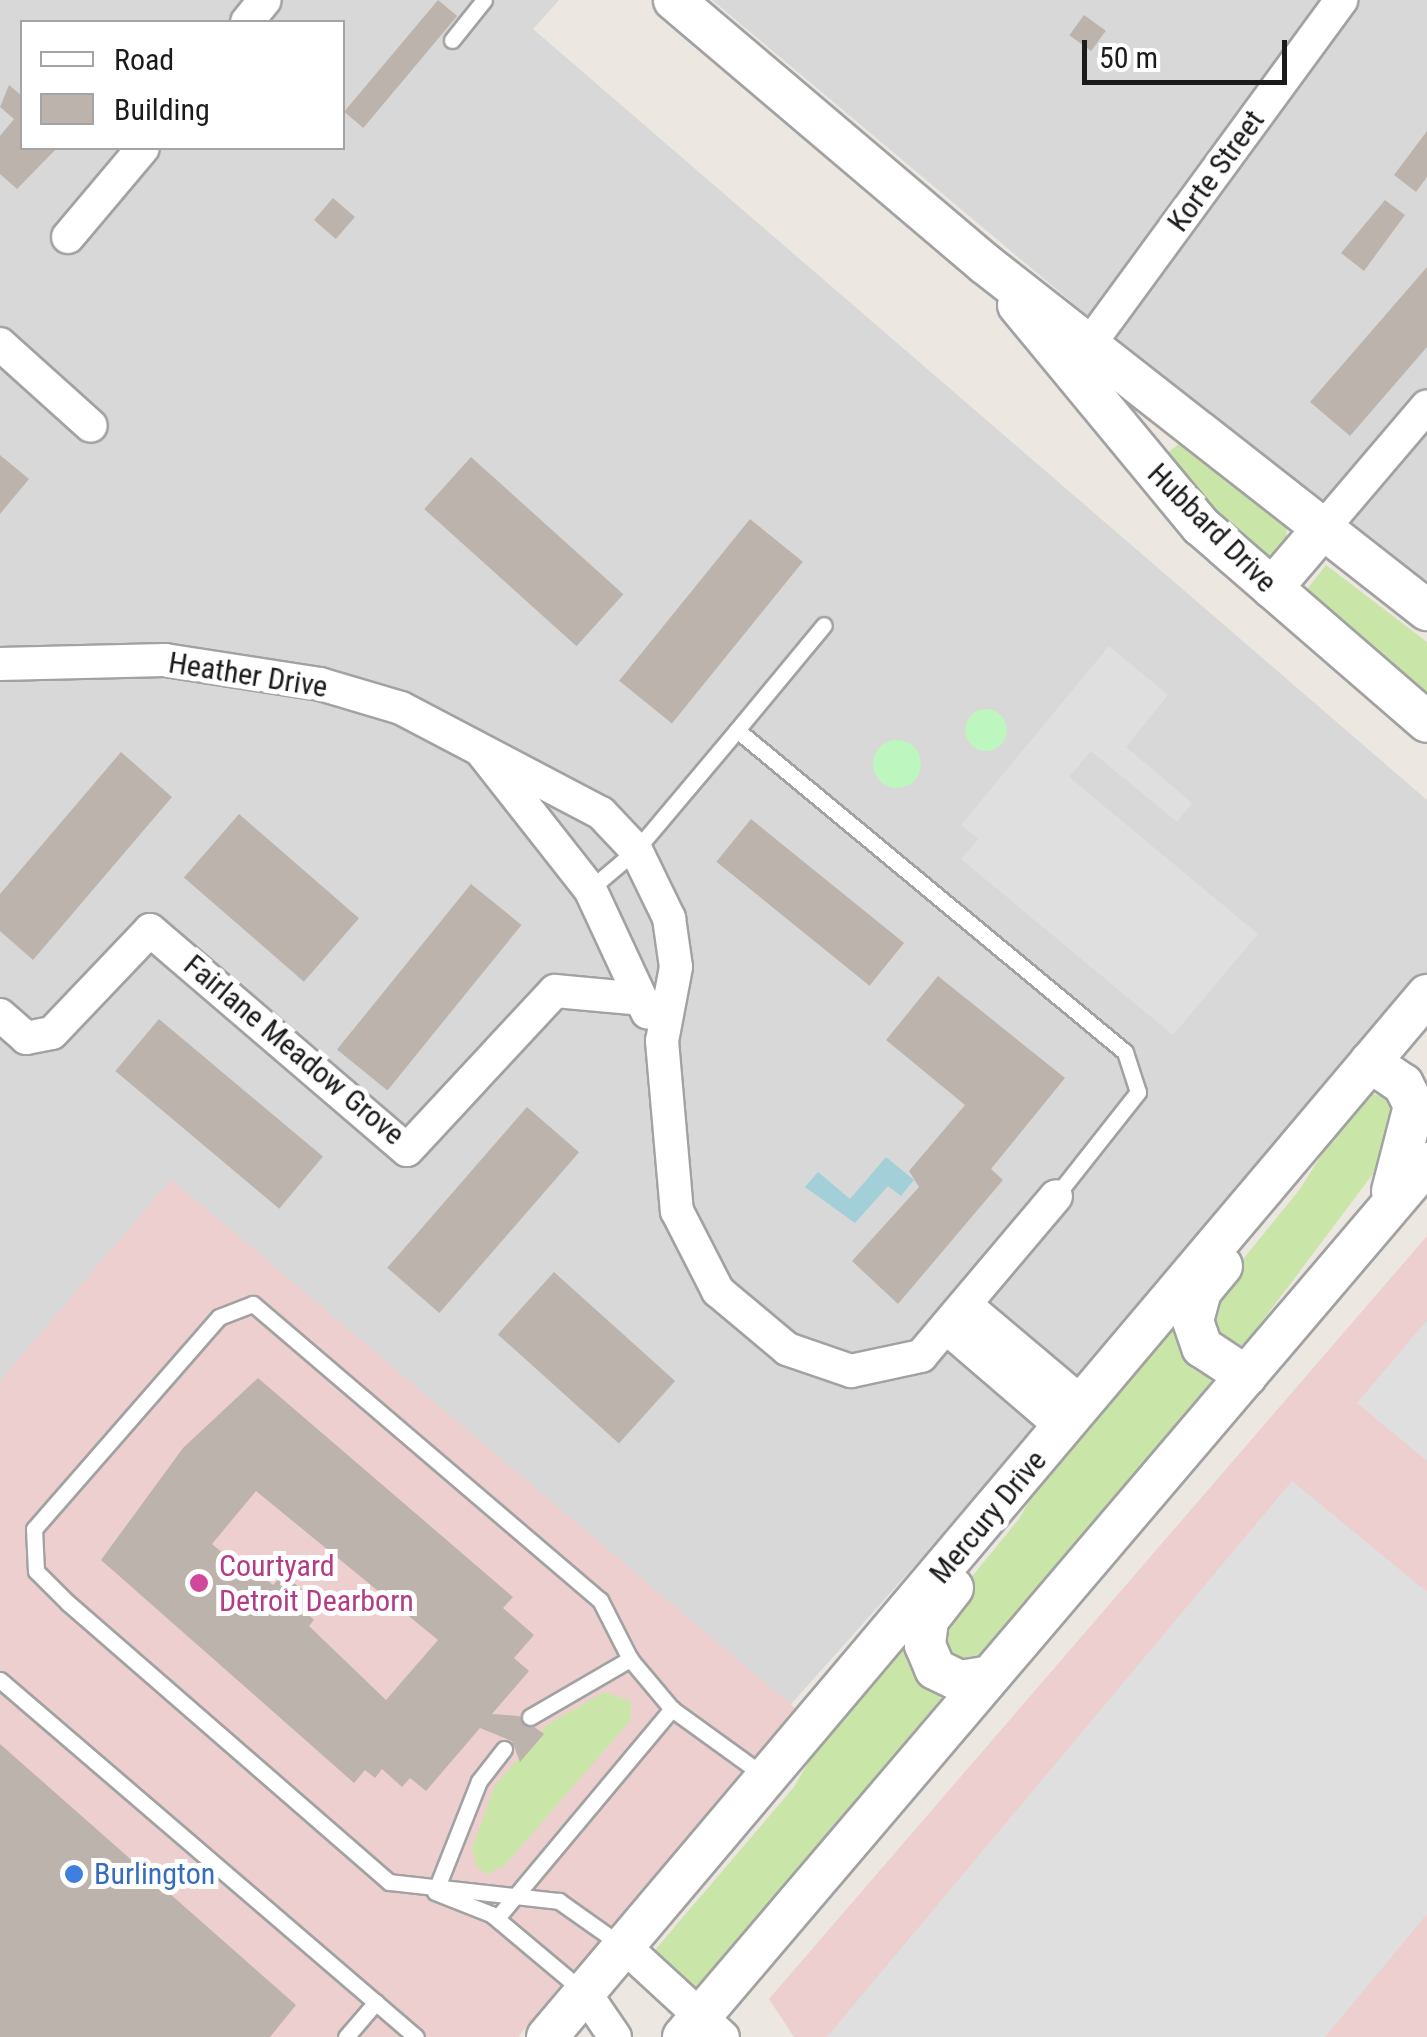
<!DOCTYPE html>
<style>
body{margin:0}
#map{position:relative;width:1427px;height:2037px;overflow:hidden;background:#ece7e0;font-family:"Roboto Condensed",sans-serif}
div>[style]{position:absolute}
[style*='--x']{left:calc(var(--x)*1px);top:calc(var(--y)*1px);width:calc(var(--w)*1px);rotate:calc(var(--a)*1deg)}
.residential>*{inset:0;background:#d9d8d8}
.commercial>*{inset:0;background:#edcfd0}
.grass>*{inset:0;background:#c9e5a7}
.park>*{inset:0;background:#bdf6bf}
.round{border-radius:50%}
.parking>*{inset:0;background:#dfdfdf}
.water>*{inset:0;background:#a2cfd8}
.building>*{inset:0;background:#bcb3ad;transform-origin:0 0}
.roads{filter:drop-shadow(2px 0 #a2a2a2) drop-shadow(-2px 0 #a2a2a2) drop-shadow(0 2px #a2a2a2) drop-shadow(0 -2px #a2a2a2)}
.service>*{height:15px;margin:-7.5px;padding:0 7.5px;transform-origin:7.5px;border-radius:7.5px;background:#fff}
.minor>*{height:32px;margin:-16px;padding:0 16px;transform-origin:16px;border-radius:16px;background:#fff}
.tertiary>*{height:40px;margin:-20px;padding:0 20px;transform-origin:20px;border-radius:20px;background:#fff}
.dots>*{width:28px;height:28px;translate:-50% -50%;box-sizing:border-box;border:5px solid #fff;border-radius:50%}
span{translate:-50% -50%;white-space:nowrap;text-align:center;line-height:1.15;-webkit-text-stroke:10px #fff;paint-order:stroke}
.street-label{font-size:30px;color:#1b1b1b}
.hotel-label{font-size:30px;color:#b23c85}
.left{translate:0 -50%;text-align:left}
.shop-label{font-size:30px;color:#366cbe}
.legend{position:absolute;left:20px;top:20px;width:325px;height:130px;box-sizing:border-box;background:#fff;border:2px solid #a4a4a4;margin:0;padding:12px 18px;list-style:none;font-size:30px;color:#1b1b1b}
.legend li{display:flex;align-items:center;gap:20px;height:50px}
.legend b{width:50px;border:2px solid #a4a4a4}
.scale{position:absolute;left:1082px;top:40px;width:205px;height:45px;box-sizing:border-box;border:5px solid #1b1b1b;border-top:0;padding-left:12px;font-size:30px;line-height:35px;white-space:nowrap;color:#1b1b1b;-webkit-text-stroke:8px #fff;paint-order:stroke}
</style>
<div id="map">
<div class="residential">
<i style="clip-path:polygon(evenodd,0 0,559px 0,533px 29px,1427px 800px,1427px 991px,495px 2036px,0 1671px,0 0,22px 22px,342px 22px,342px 148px,22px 148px,22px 22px)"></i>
<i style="clip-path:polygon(712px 0,1427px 0,1427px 596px,1249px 451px)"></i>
</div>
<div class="commercial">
<i style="clip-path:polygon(171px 1179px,796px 1709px,518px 2037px,0 2037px,0 1381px)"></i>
<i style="clip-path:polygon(1427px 1236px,1427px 2037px,794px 2037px,769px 1999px)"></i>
</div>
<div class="grass">
<i style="clip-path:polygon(1183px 441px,1286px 521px,1287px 541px,1273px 557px,1255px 557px,1162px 457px)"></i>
<i style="clip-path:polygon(1326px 565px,1427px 642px,1427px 704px,1305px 592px)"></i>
<i style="clip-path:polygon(1362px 1091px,1391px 1099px,1391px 1150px,1245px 1344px,1220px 1351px,1202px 1310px,1300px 1189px)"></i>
<i style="clip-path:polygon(1175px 1319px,1212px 1384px,976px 1662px,950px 1667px,934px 1623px,1019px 1519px,1060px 1448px)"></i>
<i style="clip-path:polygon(904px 1638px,943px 1702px,696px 1991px,655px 1950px,794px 1787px,842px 1705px)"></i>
<i style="clip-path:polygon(604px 1692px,631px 1701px,631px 1720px,505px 1865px,488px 1874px,477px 1868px,472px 1848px,495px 1785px,548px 1724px)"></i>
</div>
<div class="park">
<i class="round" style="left:965px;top:709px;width:42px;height:42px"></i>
<i class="round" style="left:873px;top:740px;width:48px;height:48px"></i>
</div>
<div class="parking">
<i style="clip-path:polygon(1109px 646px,1168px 695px,1126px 747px,1192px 803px,1177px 822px,1091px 751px,1069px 777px,1258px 934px,1173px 1035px,961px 859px,978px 839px,961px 825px)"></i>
<i style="clip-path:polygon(1427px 1320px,1427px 1461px,1357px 1403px)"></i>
<i style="clip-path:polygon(1292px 1481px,1427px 1592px,1427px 1914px,1325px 2037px,827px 2037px)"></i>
</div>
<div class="water">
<i style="clip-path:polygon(886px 1157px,914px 1180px,901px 1196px,888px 1186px,855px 1223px,805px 1187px,818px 1172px,850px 1199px)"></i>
</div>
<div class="building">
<i style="left:438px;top:0;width:25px;height:146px;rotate:40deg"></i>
<i style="left:1084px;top:15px;width:27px;height:25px;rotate:36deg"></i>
<i style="clip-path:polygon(9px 85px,22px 96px,22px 148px,57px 148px,17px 189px,0 174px,0 136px,14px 119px,0 107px)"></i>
<i style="clip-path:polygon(1427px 131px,1427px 177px,1416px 192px,1394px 175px)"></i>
<i style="left:333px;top:198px;width:29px;height:29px;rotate:41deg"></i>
<i style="clip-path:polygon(1385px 200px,1405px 215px,1364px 271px,1341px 253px)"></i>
<i style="clip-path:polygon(1427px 267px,1427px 347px,1350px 436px,1310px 402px)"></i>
<i style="clip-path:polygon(0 455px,29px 479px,0 514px)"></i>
<i style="left:471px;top:457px;width:205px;height:70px;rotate:42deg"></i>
<i style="left:750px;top:519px;width:68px;height:208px;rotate:39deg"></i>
<i style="clip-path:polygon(121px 752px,172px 797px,33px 960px,0 931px,0 894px)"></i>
<i style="left:239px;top:814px;width:159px;height:84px;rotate:41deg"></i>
<i style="left:751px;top:819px;width:197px;height:55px;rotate:39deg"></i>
<i style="left:471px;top:884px;width:65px;height:213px;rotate:39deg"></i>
<i style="clip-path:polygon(938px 976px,1065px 1078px,991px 1169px,1003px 1180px,898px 1304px,852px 1261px,919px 1187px,909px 1171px,965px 1105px,886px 1040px)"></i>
<i style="left:159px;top:1019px;width:214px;height:68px;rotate:40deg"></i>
<i style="left:527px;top:1107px;width:69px;height:213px;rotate:41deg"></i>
<i style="left:554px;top:1272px;width:163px;height:84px;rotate:42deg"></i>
<i style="clip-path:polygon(evenodd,258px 1378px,513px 1597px,503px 1608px,534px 1635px,514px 1658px,529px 1671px,492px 1714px,519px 1716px,544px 1734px,520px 1762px,512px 1741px,480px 1728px,426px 1791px,410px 1778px,402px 1787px,382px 1769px,375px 1778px,365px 1770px,354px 1783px,101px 1560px,183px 1448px,258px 1378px,256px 1491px,438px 1640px,386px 1700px,309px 1626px,314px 1620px,302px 1609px,312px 1598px,283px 1574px,273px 1585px,261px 1575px,256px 1581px,212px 1544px,256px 1491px)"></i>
<i style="clip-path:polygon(0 1744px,296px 2005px,270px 2037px,0 2037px)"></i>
</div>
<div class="roads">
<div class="service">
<i style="--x:452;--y:40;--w:51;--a:-51.3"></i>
<i style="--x:737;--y:730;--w:136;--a:-50.4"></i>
<i style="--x:590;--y:889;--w:60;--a:-40.3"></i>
<i style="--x:636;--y:850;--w:157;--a:-49.9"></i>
<i style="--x:737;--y:730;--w:504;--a:39.69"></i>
<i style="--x:1125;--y:1052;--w:42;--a:72"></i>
<i style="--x:1138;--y:1092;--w:132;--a:128.3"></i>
<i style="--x:0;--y:1680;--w:548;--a:40.64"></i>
<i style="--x:530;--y:1717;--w:116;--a:-30.1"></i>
<i style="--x:504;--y:1749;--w:41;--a:128"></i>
<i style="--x:479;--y:1781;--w:119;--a:111.6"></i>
<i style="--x:435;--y:1892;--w:60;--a:21.4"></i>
<i style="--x:491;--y:1914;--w:121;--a:40"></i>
<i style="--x:497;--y:1918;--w:273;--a:-50.1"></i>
<i style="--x:624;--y:1947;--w:80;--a:-144.7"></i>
<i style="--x:559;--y:1901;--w:171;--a:-173.6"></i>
<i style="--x:389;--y:1882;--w:425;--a:-139"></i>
<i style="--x:68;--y:1603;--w:45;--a:-135"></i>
<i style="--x:36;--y:1571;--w:42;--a:-92.7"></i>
<i style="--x:34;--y:1529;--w:281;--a:-48.9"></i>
<i style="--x:219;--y:1317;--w:36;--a:-21"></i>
<i style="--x:253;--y:1304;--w:456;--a:40.5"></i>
<i style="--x:600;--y:1600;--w:66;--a:63"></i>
<i style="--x:630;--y:1659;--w:65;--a:50"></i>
<i style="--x:672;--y:1709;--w:116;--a:35.9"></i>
<i style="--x:346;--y:2037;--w:46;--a:-49.4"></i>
</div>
<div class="minor">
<i style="--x:247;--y:22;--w:28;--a:-51"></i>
<i style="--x:68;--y:237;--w:116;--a:-49.9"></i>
<i style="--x:1091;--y:342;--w:424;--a:-53.8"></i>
<i style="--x:0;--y:344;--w:122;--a:42"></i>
<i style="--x:1325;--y:526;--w:157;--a:-49.6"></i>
<i style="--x:0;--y:664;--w:165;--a:-1.4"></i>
<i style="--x:165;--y:660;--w:157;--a:8.8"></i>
<i style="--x:320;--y:684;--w:84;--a:16.5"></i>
<i style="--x:401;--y:708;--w:226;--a:27.7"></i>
<i style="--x:601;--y:813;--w:51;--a:46.6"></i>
<i style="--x:636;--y:850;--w:76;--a:64.1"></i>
<i style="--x:669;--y:918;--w:49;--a:81.9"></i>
<i style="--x:676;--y:967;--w:75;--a:100.7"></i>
<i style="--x:662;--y:1041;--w:171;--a:85"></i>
<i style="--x:677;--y:1211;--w:90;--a:62.9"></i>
<i style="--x:718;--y:1291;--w:90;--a:40"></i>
<i style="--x:787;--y:1349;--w:68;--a:19"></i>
<i style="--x:851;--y:1371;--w:72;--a:-12.1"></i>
<i style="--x:921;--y:1356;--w:209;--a:-49.8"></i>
<i style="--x:482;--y:752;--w:174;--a:51.8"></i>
<i style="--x:590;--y:889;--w:136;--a:65.1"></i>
<i style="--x:0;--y:1015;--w:35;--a:41"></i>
<i style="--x:26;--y:1038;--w:26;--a:-11"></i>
<i style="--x:52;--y:1033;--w:142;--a:-46.4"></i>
<i style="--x:150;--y:930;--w:338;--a:40.6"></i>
<i style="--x:407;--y:1150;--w:217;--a:-47.1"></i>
<i style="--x:555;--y:991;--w:86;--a:5.3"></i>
<i style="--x:967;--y:1306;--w:150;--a:40.1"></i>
<i style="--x:947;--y:1328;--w:152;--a:40.7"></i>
<i style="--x:625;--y:1947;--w:133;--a:42.6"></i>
<i style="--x:585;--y:1993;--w:53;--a:55.7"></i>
</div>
<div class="tertiary">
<i style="--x:674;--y:0;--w:407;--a:40.3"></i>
<i style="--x:984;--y:263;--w:563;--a:38.07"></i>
<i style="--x:1018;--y:305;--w:287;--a:50.4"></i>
<i style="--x:1201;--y:526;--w:299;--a:40.9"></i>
<i style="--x:1272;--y:588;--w:82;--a:-49.5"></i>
<i style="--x:1370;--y:1062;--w:40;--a:34"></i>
<i style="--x:1403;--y:1084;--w:25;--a:63"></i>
<i style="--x:1414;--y:1106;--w:88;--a:104.5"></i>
<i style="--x:1222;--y:1266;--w:33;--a:130"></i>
<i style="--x:1201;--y:1291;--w:31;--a:105"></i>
<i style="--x:1193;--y:1321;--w:28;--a:71"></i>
<i style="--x:1202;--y:1347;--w:53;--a:33.4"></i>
<i style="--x:953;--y:1588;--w:41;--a:128"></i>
<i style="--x:928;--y:1620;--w:25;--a:97"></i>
<i style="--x:925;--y:1645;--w:26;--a:67"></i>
<i style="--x:935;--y:1669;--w:28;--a:26"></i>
<i style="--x:960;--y:1681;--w:30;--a:-9"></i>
<i style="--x:547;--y:2037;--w:1364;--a:-49.82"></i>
<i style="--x:683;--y:2037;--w:1148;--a:-49.59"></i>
</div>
</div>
<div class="dots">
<i style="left:199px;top:1583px;background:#d1479c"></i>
<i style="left:74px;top:1874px;background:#3f7fe0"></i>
</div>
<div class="street-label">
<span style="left:1216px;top:171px;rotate:-54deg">Korte Street</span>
<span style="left:1212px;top:528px;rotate:45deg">Hubbard Drive</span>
<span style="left:248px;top:675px;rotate:9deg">Heather Drive</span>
<span style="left:294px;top:1050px;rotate:40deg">Fairlane Meadow Grove</span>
<span style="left:988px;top:1517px;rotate:-50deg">Mercury Drive</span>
</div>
<div class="hotel-label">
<span class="left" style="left:219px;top:1583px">Courtyard<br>Detroit Dearborn</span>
</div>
<div class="shop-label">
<span class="left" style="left:94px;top:1874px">Burlington</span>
</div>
<ul class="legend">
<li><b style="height:12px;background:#fff"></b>Road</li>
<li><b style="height:28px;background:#bcb3ad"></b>Building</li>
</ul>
<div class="scale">50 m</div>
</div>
